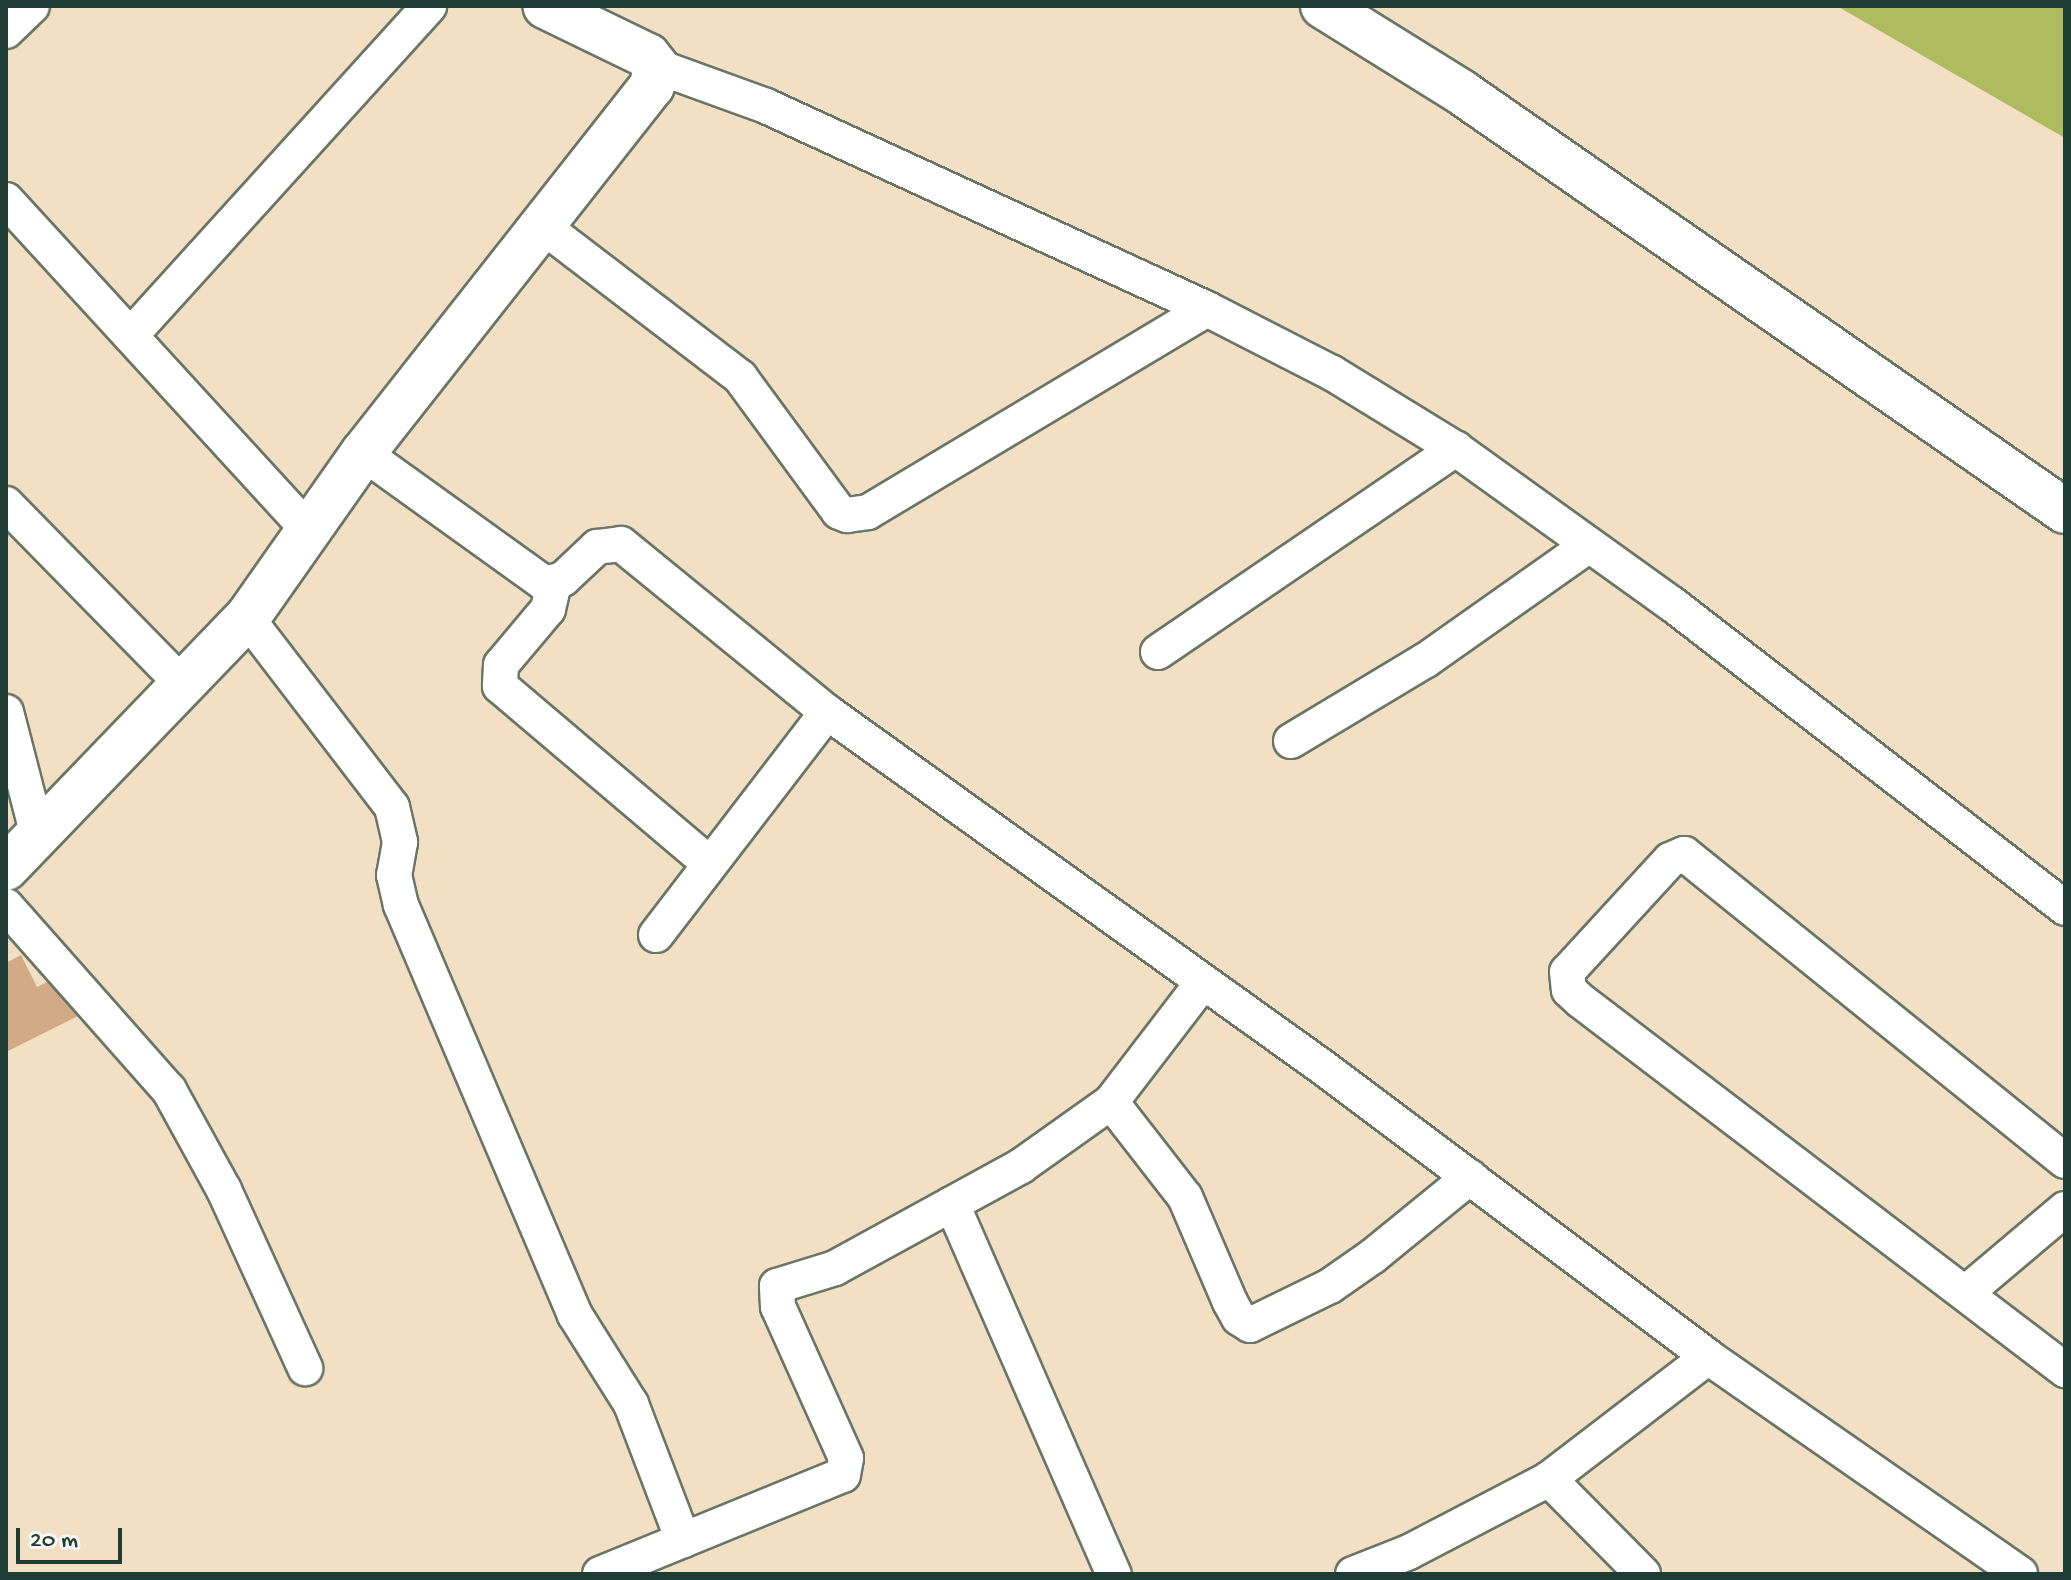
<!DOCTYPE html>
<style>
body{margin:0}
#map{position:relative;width:2071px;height:1580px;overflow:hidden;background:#f2dfc4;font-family:"Gochi Hand",sans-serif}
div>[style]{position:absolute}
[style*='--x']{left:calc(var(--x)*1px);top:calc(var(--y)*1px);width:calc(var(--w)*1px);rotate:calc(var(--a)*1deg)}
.green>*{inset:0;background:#aebc5f}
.building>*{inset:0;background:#d2aa86}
.roads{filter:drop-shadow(2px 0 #697666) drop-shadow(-2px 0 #697666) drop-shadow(0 2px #697666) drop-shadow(0 -2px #697666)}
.street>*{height:34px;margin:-17px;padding:0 17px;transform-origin:17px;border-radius:17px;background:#fff}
.secondary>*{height:44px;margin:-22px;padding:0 22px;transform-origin:22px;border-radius:22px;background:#fff}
span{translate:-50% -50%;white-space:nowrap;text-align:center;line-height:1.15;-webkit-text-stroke:6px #f6f6f2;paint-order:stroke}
.frame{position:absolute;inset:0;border:8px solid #1f3d34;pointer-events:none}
.scale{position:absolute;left:16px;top:1528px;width:106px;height:36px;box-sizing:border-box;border:4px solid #1f3d34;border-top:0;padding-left:10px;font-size:24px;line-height:28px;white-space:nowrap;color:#1f3d34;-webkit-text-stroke:6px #f6f6f2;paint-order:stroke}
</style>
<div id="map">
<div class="green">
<i style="clip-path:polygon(1837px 6px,2065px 6px,2065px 138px)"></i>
</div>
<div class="building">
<i style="clip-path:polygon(21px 955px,37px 987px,61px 975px,80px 1015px,6px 1052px,6px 963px)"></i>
</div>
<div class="roads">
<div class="street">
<i style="--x:6;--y:31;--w:36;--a:-44"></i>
<i style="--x:656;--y:66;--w:117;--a:20"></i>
<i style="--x:766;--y:106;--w:485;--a:24.7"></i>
<i style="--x:1207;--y:309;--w:140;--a:27.1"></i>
<i style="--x:1332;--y:373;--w:145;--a:31.5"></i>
<i style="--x:1456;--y:449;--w:266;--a:35.7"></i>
<i style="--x:1672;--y:604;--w:497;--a:37.7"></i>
<i style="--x:6;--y:200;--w:447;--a:47.5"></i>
<i style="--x:540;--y:224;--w:252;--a:37.4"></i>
<i style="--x:740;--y:377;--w:167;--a:53.7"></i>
<i style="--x:839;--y:512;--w:9;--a:21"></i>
<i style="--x:847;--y:515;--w:21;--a:-8"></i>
<i style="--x:868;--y:512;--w:395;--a:-30.9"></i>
<i style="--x:131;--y:335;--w:444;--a:-47.8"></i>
<i style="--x:363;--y:453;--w:224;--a:35.7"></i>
<i style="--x:545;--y:584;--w:19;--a:-16"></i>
<i style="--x:563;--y:579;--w:47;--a:-43.3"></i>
<i style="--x:597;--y:547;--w:24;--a:-7"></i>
<i style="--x:621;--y:544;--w:266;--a:39.2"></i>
<i style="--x:827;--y:712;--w:608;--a:35.63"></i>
<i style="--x:1321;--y:1066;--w:484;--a:36.9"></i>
<i style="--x:1708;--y:1357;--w:380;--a:34.8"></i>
<i style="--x:6;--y:504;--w:252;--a:45.6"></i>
<i style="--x:554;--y:583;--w:27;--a:103"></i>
<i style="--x:548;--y:609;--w:73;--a:130"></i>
<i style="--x:501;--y:665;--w:21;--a:93"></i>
<i style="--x:500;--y:686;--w:275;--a:40.3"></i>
<i style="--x:247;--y:618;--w:238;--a:52.5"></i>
<i style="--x:392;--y:807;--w:36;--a:77"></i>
<i style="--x:400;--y:842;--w:34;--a:100"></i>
<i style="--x:394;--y:875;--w:31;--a:77"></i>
<i style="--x:401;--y:905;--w:445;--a:67"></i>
<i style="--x:575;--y:1315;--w:105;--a:57.8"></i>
<i style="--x:631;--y:1404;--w:146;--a:69.1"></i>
<i style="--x:1158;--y:652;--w:361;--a:-34.3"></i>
<i style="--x:6;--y:712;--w:128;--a:75.5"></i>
<i style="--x:1291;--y:741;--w:157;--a:-31"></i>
<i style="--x:1426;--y:660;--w:199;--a:-35.2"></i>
<i style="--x:6;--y:906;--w:246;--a:48.5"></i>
<i style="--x:169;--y:1090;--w:114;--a:61.2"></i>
<i style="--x:224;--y:1190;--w:196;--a:65.5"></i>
<i style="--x:656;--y:935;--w:281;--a:-52.5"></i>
<i style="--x:1111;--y:1102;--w:120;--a:52.1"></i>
<i style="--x:1185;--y:1197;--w:114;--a:66.8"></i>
<i style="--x:1230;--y:1302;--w:18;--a:61"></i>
<i style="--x:1239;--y:1318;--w:13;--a:32"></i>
<i style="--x:1250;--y:1325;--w:89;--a:-26"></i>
<i style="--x:1330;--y:1286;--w:52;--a:-34.9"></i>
<i style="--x:1373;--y:1256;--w:125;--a:-39.2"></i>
<i style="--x:2065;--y:1161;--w:489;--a:-141.1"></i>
<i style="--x:1684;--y:854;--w:15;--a:157"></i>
<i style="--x:1670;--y:860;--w:152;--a:132.6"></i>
<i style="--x:1567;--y:972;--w:18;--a:84"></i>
<i style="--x:1569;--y:990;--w:16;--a:43"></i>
<i style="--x:1581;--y:1001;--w:609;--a:37.32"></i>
<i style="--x:952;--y:1204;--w:404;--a:66.4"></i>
<i style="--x:1968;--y:1291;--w:127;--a:-40.2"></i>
<i style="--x:600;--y:1574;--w:262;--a:-22.2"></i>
<i style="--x:843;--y:1475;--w:17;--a:-80"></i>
<i style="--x:846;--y:1458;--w:166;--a:-114.2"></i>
<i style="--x:778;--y:1307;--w:21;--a:-93"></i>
<i style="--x:777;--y:1286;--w:61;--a:-17.2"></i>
<i style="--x:835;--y:1268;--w:212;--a:-28.7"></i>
<i style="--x:1021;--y:1166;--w:110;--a:-35.4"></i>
<i style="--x:1111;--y:1102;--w:151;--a:-52.5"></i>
<i style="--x:1353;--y:1574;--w:60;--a:-21.4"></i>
<i style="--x:1409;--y:1552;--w:158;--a:-27.5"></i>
<i style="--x:1643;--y:1574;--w:134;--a:-134.7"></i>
<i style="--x:1549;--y:1479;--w:200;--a:-37.5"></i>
</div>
<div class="secondary">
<i style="--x:1323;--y:6;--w:163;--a:31.9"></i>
<i style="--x:1461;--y:92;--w:735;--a:34.75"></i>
<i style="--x:6;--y:868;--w:347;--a:-46.1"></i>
<i style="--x:247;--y:618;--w:202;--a:-54.9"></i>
<i style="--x:363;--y:453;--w:467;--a:-51.8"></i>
<i style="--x:652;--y:86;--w:20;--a:-79"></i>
<i style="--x:656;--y:66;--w:13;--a:-129"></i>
<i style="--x:648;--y:56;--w:114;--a:-154.1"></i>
</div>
</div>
<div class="frame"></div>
<div class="scale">20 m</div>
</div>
